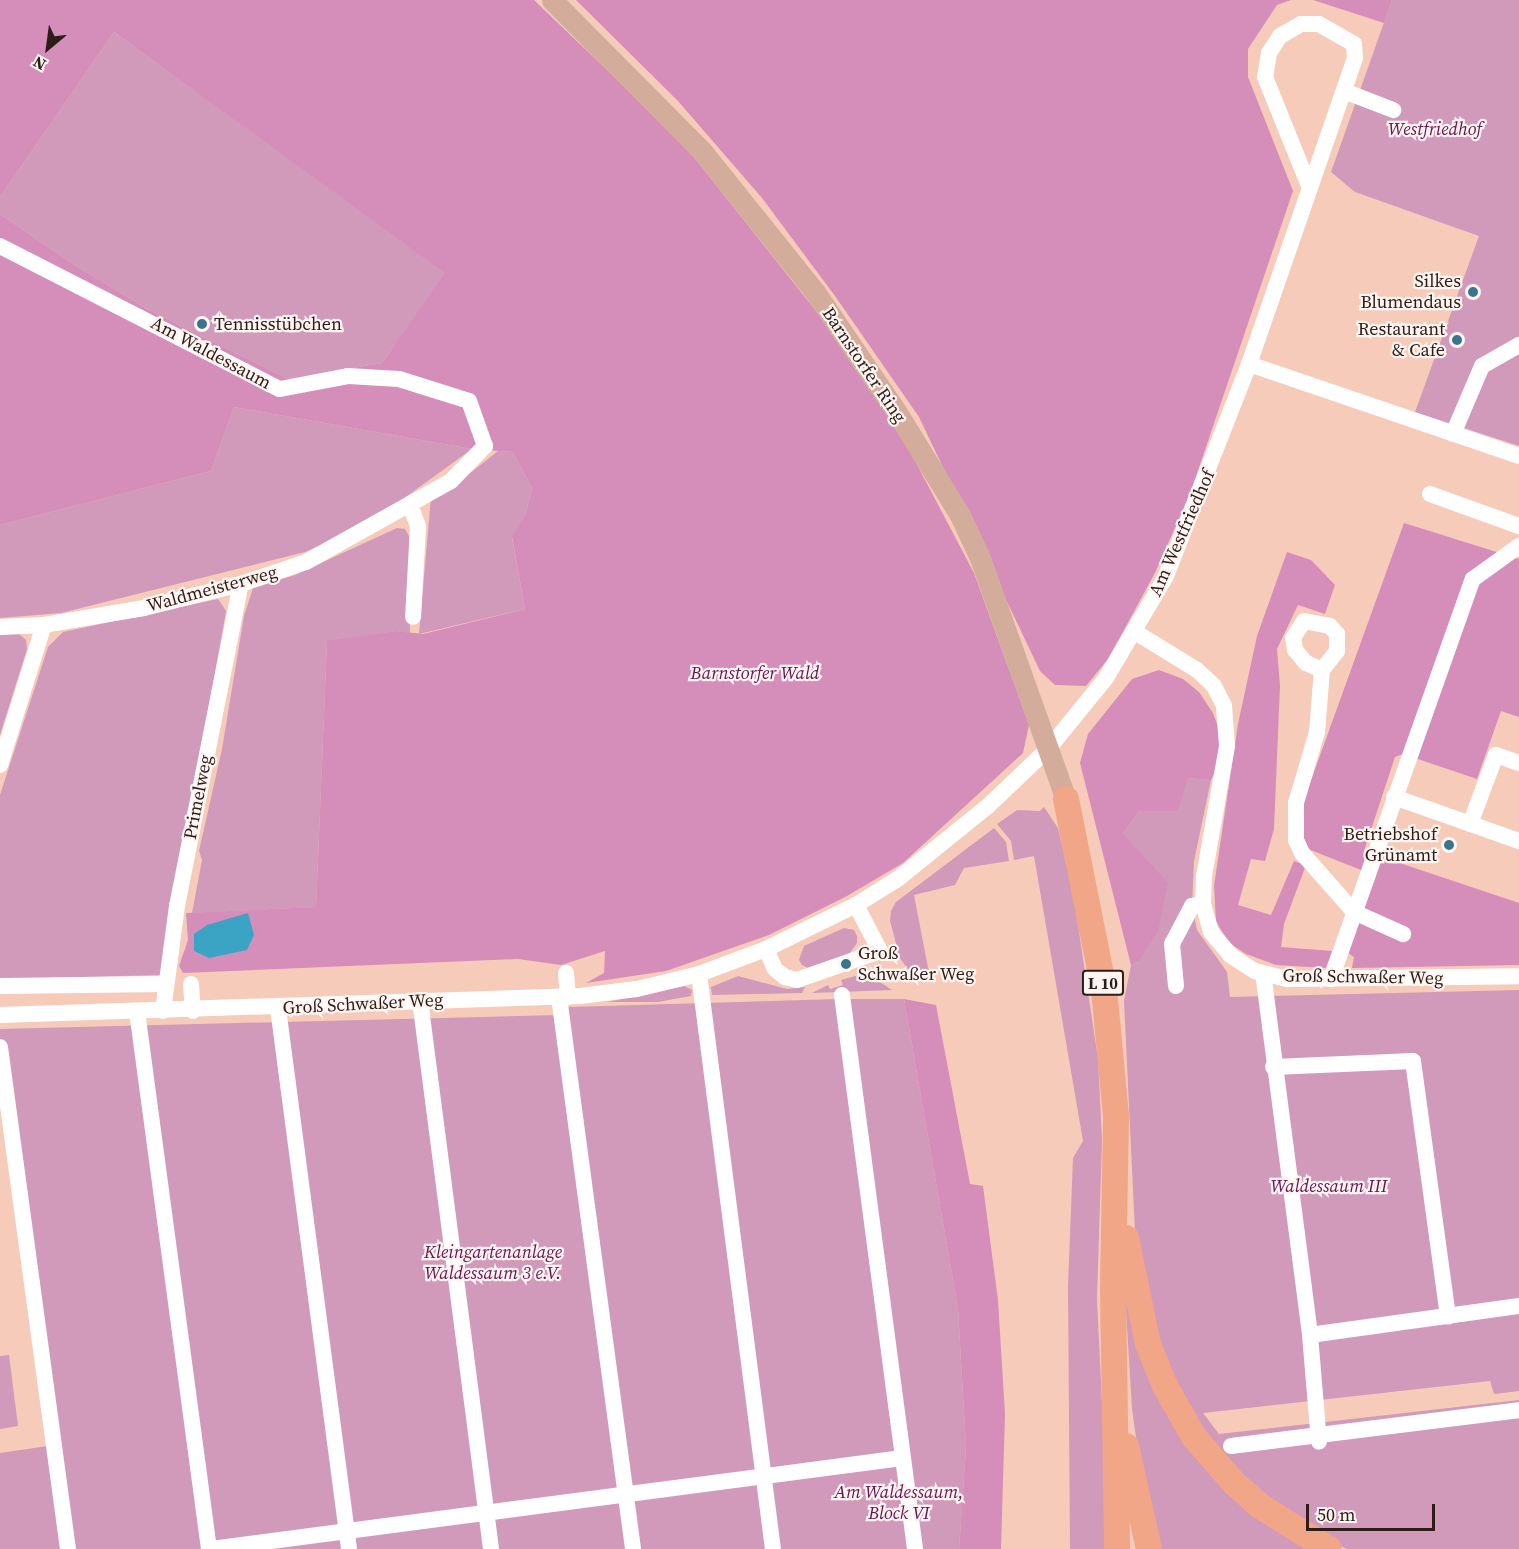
<!DOCTYPE html>
<meta charset="utf-8">
<style>
body{margin:0}
#map{position:relative;width:1519px;height:1549px;overflow:hidden;background:#f7cbba;font-family:"Source Serif 4",serif}
div>[style]{position:absolute}
[style*='--x']{left:calc(var(--x)*1px);top:calc(var(--y)*1px);width:calc(var(--w)*1px);rotate:calc(var(--a)*1deg)}
.green>*{inset:0;background:#d199ba}
.forest>*{inset:0;background:#d58db9}
.water>*{inset:0;background:#3ba3c4}
.minor>*{height:16px;margin:-8px;padding:0 8px;transform-origin:8px;border-radius:8px;background:#fff}
.major>*{height:21px;margin:-10.5px;padding:0 10.5px;transform-origin:10.5px;border-radius:10.5px;background:#d4ac9c}
.highway>*{height:26px;margin:-13px;padding:0 13px;transform-origin:13px;border-radius:13px;background:#f1a688}
.dots>*{width:16px;height:16px;translate:-50% -50%;box-sizing:border-box;border:3px solid #fef5f2;border-radius:50%}
span{translate:-50% -50%;white-space:nowrap;text-align:center;line-height:1.15;-webkit-text-stroke:4.5px #fef5f2;paint-order:stroke}
.shield-label span{padding:2px 4px;background:#fef5f2;border:2px solid;border-radius:4px;-webkit-text-stroke-width:0}
.shield-label{font-size:16px;color:#2d1d17;font-weight:700}
.park-label{font-size:18px;color:#681350;font-style:italic}
.poi-label{font-size:18px;color:#2d1d17}
.right{translate:-100% -50%;text-align:right}
.left{translate:0 -50%;text-align:left}
.street-label{font-size:18px;color:#2d1d17}
.north{position:absolute;left:18px;top:18px;width:60px;height:60px;-webkit-text-stroke:4px #fef5f2;paint-order:stroke;rotate:209deg;font-size:16px;font-weight:700;line-height:24px;text-align:center;color:#2d1d17}
.north::after{content:'';display:block;margin:auto;width:21px;height:27px;background:#2d1d17;clip-path:polygon(50% 0,100% 100%,50% 72%,0 100%)}
.scale{position:absolute;left:1306px;top:1504px;width:129px;height:27px;box-sizing:border-box;border:3px solid #2d1d17;border-top:0;padding-left:8px;font-size:18px;line-height:21px;white-space:nowrap;color:#2d1d17;-webkit-text-stroke:4px #fef5f2;paint-order:stroke}
</style>
<div id="map">
<div class="green">
<i style="clip-path:polygon(1392px 0,1519px 0,1519px 446px,1415px 412px,1479px 236px,1355px 192px,1331px 172px)"></i>
<i style="clip-path:polygon(114px 32px,446px 273px,382px 363px,288px 379px,149px 310px,73px 264px,0 214px,0 197px)"></i>
<i style="clip-path:polygon(234px 407px,472px 449px,367px 525px,305px 552px,61px 613px,0 618px,0 525px,211px 471px)"></i>
<i style="clip-path:polygon(498px 451px,513px 452px,532px 488px,526px 513px,512px 538px,525px 609px,419px 634px,431px 497px,454px 486px)"></i>
<i style="clip-path:polygon(397px 528px,405px 529px,409px 536px,410px 633px,395px 631px,327px 642px,316px 907px,192px 913px,202px 860px,199px 851px,222px 749px,244px 616px,253px 588px,295px 575px)"></i>
<i style="clip-path:polygon(218px 599px,226px 611px,161px 975px,0 979px,0 795px,48px 647px,63px 632px)"></i>
<i style="clip-path:polygon(19px 634px,26px 640px,27px 649px,0 735px,0 635px)"></i>
<i style="clip-path:polygon(1188px 778px,1211px 780px,1194px 861px,1192px 906px,1197px 930px,1227px 972px,1230px 997px,1519px 990px,1519px 1391px,1494px 1394px,1490px 1381px,1203px 1413px,1219px 1434px,1519px 1400px,1519px 1549px,1347px 1549px,1327px 1540px,1268px 1503px,1187px 1411px,1153px 1342px,1135px 1232px,1124px 1001px,1131px 965px,1139px 961px,1123px 834px,1139px 811px)"></i>
<i style="clip-path:polygon(1044px 807px,1058px 828px,1074px 898px,1098px 1059px,1102px 1140px,1097px 1299px,1109px 1549px,1070px 1549px,1068px 1286px,1073px 1158px,1083px 1141px,1034px 856px,1014px 860px,1011px 841px,997px 824px,1017px 810px,1040px 811px)"></i>
<i style="clip-path:polygon(994px 828px,1006px 842px,1009px 861px,964px 868px,955px 885px,914px 895px,931px 983px,915px 978px,892px 948px,897px 947px,890px 921px,891px 911px,896px 902px)"></i>
<i style="clip-path:polygon(844px 928px,854px 930px,857px 936px,857px 943px,849px 954px,808px 968px,802px 965px,799px 960px,804px 946px)"></i>
<i style="clip-path:polygon(866px 973px,892px 990px,812px 993px,828px 985px,830px 989px,843px 985px,841px 980px)"></i>
<i style="clip-path:polygon(738px 976px,787px 989px,805px 987px,802px 993px,712px 995px,711px 987px)"></i>
<i style="clip-path:polygon(684px 986px,692px 990px,691px 996px,658px 1002px,607px 1002px)"></i>
<i style="clip-path:polygon(838px 999px,904px 999px,958px 1309px,966px 1447px,959px 1549px,0 1549px,0 1453px,48px 1446px,0 1092px,0 1029px,561px 1015px,569px 1007px)"></i>
<i style="clip-path:polygon(1125px 1294px,1162px 1401px,1313px 1549px,1161px 1549px,1140px 1465px,1132px 1409px)"></i>
<i style="clip-path:polygon(9px 1355px,18px 1426px,0 1429px,0 1356px)"></i>
</div>
<div class="forest">
<i style="clip-path:polygon(0 0,534px 0,681px 141px,816px 311px,903px 438px,974px 573px,1029px 725px,1023px 753px,903px 863px,847px 896px,769px 935px,666px 971px,586px 983px,604px 973px,605px 951px,561px 965px,518px 959px,183px 973px,179px 966px,188px 940px,186px 913px,316px 907px,327px 641px,395px 631px,423px 634px,525px 609px,512px 537px,526px 513px,532px 488px,513px 452px,472px 449px,234px 407px,211px 471px,0 525px,0 214px,73px 264px,149px 310px,288px 379px,382px 363px,445px 273px,114px 32px,0 197px)"></i>
<i style="clip-path:polygon(576px 0,1291px 0,1277px 5px,1248px 49px,1248px 77px,1293px 191px,1190px 494px,1155px 573px,1108px 659px,1086px 686px,1055px 685px,1040px 671px,919px 417px,835px 296px,762px 198px,678px 101px)"></i>
<i style="clip-path:polygon(1313px 0,1392px 0,1384px 23px)"></i>
<i style="clip-path:polygon(1404px 523px,1519px 559px,1519px 717px,1501px 711px,1477px 779px,1403px 754px,1395px 757px,1364px 851px,1519px 903px,1519px 965px,1352px 968px,1354px 957px,1345px 951px,1376px 876px,1293px 843px,1301px 808px)"></i>
<i style="clip-path:polygon(1287px 552px,1311px 560px,1335px 585px,1325px 614px,1298px 605px,1277px 649px,1280px 686px,1274px 829px,1265px 861px,1251px 859px,1238px 905px,1271px 915px,1294px 861px,1306px 865px,1284px 924px,1281px 947px,1332px 951px,1326px 968px,1276px 965px,1246px 954px,1228px 942px,1216px 921px,1214px 886px,1238px 724px,1257px 636px)"></i>
<i style="clip-path:polygon(1159px 670px,1183px 679px,1199px 692px,1213px 713px,1221px 735px,1220px 762px,1211px 780px,1188px 778px,1178px 811px,1139px 811px,1123px 834px,1168px 883px,1158px 931px,1139px 961px,1131px 965px,1080px 763px,1088px 734px,1132px 679px)"></i>
<i style="clip-path:polygon(904px 999px,936px 1005px,970px 1184px,983px 1186px,998px 1300px,1005px 1414px,1001px 1549px,959px 1549px,966px 1447px,958px 1309px)"></i>
</div>
<div class="water">
<i style="clip-path:polygon(248px 913px,254px 935px,247px 950px,209px 958px,194px 951px,194px 934px,207px 925px)"></i>
</div>
<div class="minor">
<i style="--x:1344;--y:91;--w:53;--a:21.2"></i>
<i style="--x:0;--y:246;--w:314;--a:27.1"></i>
<i style="--x:280;--y:389;--w:69;--a:-10.8"></i>
<i style="--x:348;--y:376;--w:51;--a:3.4"></i>
<i style="--x:399;--y:379;--w:73;--a:17.4"></i>
<i style="--x:469;--y:401;--w:48;--a:70.4"></i>
<i style="--x:485;--y:446;--w:49;--a:134.2"></i>
<i style="--x:451;--y:481;--w:166;--a:150.8"></i>
<i style="--x:306;--y:562;--w:69;--a:161.3"></i>
<i style="--x:241;--y:584;--w:100;--a:166.1"></i>
<i style="--x:144;--y:608;--w:101;--a:170.4"></i>
<i style="--x:44;--y:625;--w:44;--a:177.4"></i>
<i style="--x:1249;--y:364;--w:285;--a:18.8"></i>
<i style="--x:1453;--y:434;--w:74;--a:-66.9"></i>
<i style="--x:1482;--y:366;--w:43;--a:-29.6"></i>
<i style="--x:1430;--y:494;--w:95;--a:19.8"></i>
<i style="--x:410;--y:505;--w:22;--a:69"></i>
<i style="--x:418;--y:526;--w:91;--a:93.1"></i>
<i style="--x:1135;--y:632;--w:73;--a:31.5"></i>
<i style="--x:1197;--y:670;--w:23;--a:43"></i>
<i style="--x:1214;--y:686;--w:22;--a:63"></i>
<i style="--x:1224;--y:706;--w:40;--a:85.7"></i>
<i style="--x:1227;--y:746;--w:132;--a:100"></i>
<i style="--x:1204;--y:876;--w:28;--a:92"></i>
<i style="--x:1203;--y:904;--w:29;--a:74"></i>
<i style="--x:1211;--y:932;--w:30;--a:50"></i>
<i style="--x:1230;--y:955;--w:30;--a:33"></i>
<i style="--x:1255;--y:971;--w:34;--a:14"></i>
<i style="--x:1288;--y:979;--w:231;--a:-0.7"></i>
<i style="--x:1322;--y:670;--w:17;--a:-156"></i>
<i style="--x:1306;--y:663;--w:17;--a:-130"></i>
<i style="--x:1295;--y:650;--w:12;--a:-99"></i>
<i style="--x:1293;--y:638;--w:20;--a:-57"></i>
<i style="--x:1304;--y:621;--w:26;--a:11"></i>
<i style="--x:1330;--y:626;--w:11;--a:49"></i>
<i style="--x:1337;--y:634;--w:17;--a:90"></i>
<i style="--x:1337;--y:651;--w:24;--a:128"></i>
<i style="--x:1322;--y:670;--w:62;--a:94.6"></i>
<i style="--x:1317;--y:732;--w:74;--a:106.5"></i>
<i style="--x:1296;--y:803;--w:37;--a:90"></i>
<i style="--x:1296;--y:840;--w:14;--a:65"></i>
<i style="--x:1302;--y:853;--w:79;--a:48.6"></i>
<i style="--x:1354;--y:912;--w:54;--a:24.2"></i>
<i style="--x:0;--y:765;--w:147;--a:-72.6"></i>
<i style="--x:1394;--y:797;--w:133;--a:19.4"></i>
<i style="--x:1470;--y:824;--w:74;--a:-69.4"></i>
<i style="--x:1496;--y:755;--w:24;--a:19"></i>
<i style="--x:766;--y:949;--w:22;--a:66"></i>
<i style="--x:775;--y:969;--w:13;--a:39"></i>
<i style="--x:785;--y:977;--w:12;--a:14"></i>
<i style="--x:797;--y:980;--w:88;--a:-19.3"></i>
<i style="--x:880;--y:951;--w:52;--a:-117.6"></i>
<i style="--x:566;--y:973;--w:24;--a:85"></i>
<i style="--x:699;--y:974;--w:580;--a:82.67"></i>
<i style="--x:1331;--y:979;--w:424;--a:-70.5"></i>
<i style="--x:1473;--y:579;--w:57;--a:-35.7"></i>
<i style="--x:1264;--y:980;--w:358;--a:82.6"></i>
<i style="--x:1310;--y:1335;--w:211;--a:-7.9"></i>
<i style="--x:191;--y:984;--w:27;--a:86"></i>
<i style="--x:0;--y:986;--w:165;--a:-0.7"></i>
<i style="--x:1176;--y:986;--w:42;--a:-95.4"></i>
<i style="--x:1172;--y:944;--w:43;--a:-62.2"></i>
<i style="--x:1192;--y:906;--w:11;--a:-10"></i>
<i style="--x:842;--y:995;--w:559;--a:82.49"></i>
<i style="--x:559;--y:997;--w:557;--a:82.36"></i>
<i style="--x:420;--y:1000;--w:554;--a:82.63"></i>
<i style="--x:278;--y:1008;--w:546;--a:82.52"></i>
<i style="--x:137;--y:1011;--w:543;--a:82.38"></i>
<i style="--x:163;--y:1011;--w:106;--a:-82.4"></i>
<i style="--x:177;--y:906;--w:328;--a:-78.8"></i>
<i style="--x:0;--y:1015;--w:580;--a:-1.88"></i>
<i style="--x:580;--y:996;--w:57;--a:-7"></i>
<i style="--x:637;--y:989;--w:64;--a:-13.6"></i>
<i style="--x:699;--y:974;--w:72;--a:-20.5"></i>
<i style="--x:766;--y:949;--w:100;--a:-26.1"></i>
<i style="--x:856;--y:905;--w:51;--a:-32.1"></i>
<i style="--x:899;--y:878;--w:114;--a:-39"></i>
<i style="--x:988;--y:806;--w:84;--a:-43.6"></i>
<i style="--x:1049;--y:748;--w:90;--a:-50.8"></i>
<i style="--x:1106;--y:678;--w:118;--a:-59.5"></i>
<i style="--x:1166;--y:576;--w:228;--a:-68.6"></i>
<i style="--x:1249;--y:364;--w:324;--a:-70.9"></i>
<i style="--x:1355;--y:58;--w:14;--a:-94"></i>
<i style="--x:1354;--y:44;--w:40;--a:-150.3"></i>
<i style="--x:1319;--y:24;--w:18;--a:180"></i>
<i style="--x:1301;--y:24;--w:24;--a:150"></i>
<i style="--x:1280;--y:36;--w:20;--a:123"></i>
<i style="--x:1269;--y:53;--w:24;--a:99"></i>
<i style="--x:1265;--y:77;--w:118;--a:68"></i>
<i style="--x:0;--y:1047;--w:507;--a:82.29"></i>
<i style="--x:1273;--y:1067;--w:140;--a:-2.5"></i>
<i style="--x:1413;--y:1061;--w:258;--a:82.2"></i>
<i style="--x:1310;--y:1335;--w:107;--a:85.2"></i>
<i style="--x:1231;--y:1446;--w:290;--a:-7.1"></i>
<i style="--x:211;--y:1549;--w:697;--a:-7.5"></i>
</div>
<div class="major">
<i style="--x:552;--y:0;--w:213;--a:45.2"></i>
<i style="--x:702;--y:151;--w:181;--a:51.3"></i>
<i style="--x:815;--y:292;--w:144;--a:55.8"></i>
<i style="--x:896;--y:411;--w:122;--a:58.4"></i>
<i style="--x:960;--y:515;--w:47;--a:65.1"></i>
<i style="--x:980;--y:558;--w:256;--a:70.4"></i>
</div>
<div class="highway">
<i style="--x:1066;--y:799;--w:194;--a:78.7"></i>
<i style="--x:1104;--y:989;--w:128;--a:84.6"></i>
<i style="--x:1116;--y:1116;--w:174;--a:91"></i>
<i style="--x:1113;--y:1290;--w:259;--a:89.1"></i>
<i style="--x:1126;--y:1238;--w:108;--a:78.3"></i>
<i style="--x:1148;--y:1344;--w:45;--a:68"></i>
<i style="--x:1165;--y:1386;--w:59;--a:60.4"></i>
<i style="--x:1194;--y:1437;--w:62;--a:48.9"></i>
<i style="--x:1235;--y:1484;--w:33;--a:41"></i>
<i style="--x:1260;--y:1506;--w:81;--a:31.9"></i>
<i style="--x:1126;--y:1446;--w:106;--a:77.4"></i>
</div>
<div class="dots">
<i style="left:1473px;top:292px;background:#37768b"></i>
<i style="left:202px;top:324px;background:#37768b"></i>
<i style="left:1457px;top:340px;background:#37768b"></i>
<i style="left:1449px;top:845px;background:#37768b"></i>
<i style="left:846px;top:964px;background:#37768b"></i>
</div>
<div class="shield-label">
<span style="left:1103px;top:983px">L 10</span>
</div>
<div class="park-label">
<span style="left:1435px;top:129px">Westfriedhof</span>
<span style="left:755px;top:673px">Barnstorfer Wald</span>
<span style="left:1329px;top:1186px">Waldessaum III</span>
<span style="left:493px;top:1263px">Kleingartenanlage<br>Waldessaum 3 e.V.</span>
<span style="left:899px;top:1503px">Am Waldessaum,<br>Block VI</span>
</div>
<div class="poi-label">
<span class="right" style="left:1461px;top:292px">Silkes<br>Blumendaus</span>
<span class="left" style="left:214px;top:324px">Tennisstübchen</span>
<span class="right" style="left:1445px;top:340px">Restaurant<br>&amp; Cafe</span>
<span class="right" style="left:1437px;top:845px">Betriebshof<br>Grünamt</span>
<span class="left" style="left:858px;top:964px">Groß<br>Schwaßer Weg</span>
</div>
<div class="street-label">
<span style="left:211px;top:353px;rotate:28deg">Am Waldessaum</span>
<span style="left:864px;top:365px;rotate:56deg">Barnstorfer Ring</span>
<span style="left:1182px;top:533px;rotate:-66deg">Am Westfriedhof</span>
<span style="left:212px;top:589px;rotate:-15deg">Waldmeisterweg</span>
<span style="left:198px;top:797px;rotate:-79deg">Primelweg</span>
<span style="left:1363px;top:977px;rotate:1deg">Groß Schwaßer Weg</span>
<span style="left:363px;top:1004px;rotate:-3deg">Groß Schwaßer Weg</span>
</div>
<div class="north">N</div>
<div class="scale">50 m</div>
</div>
